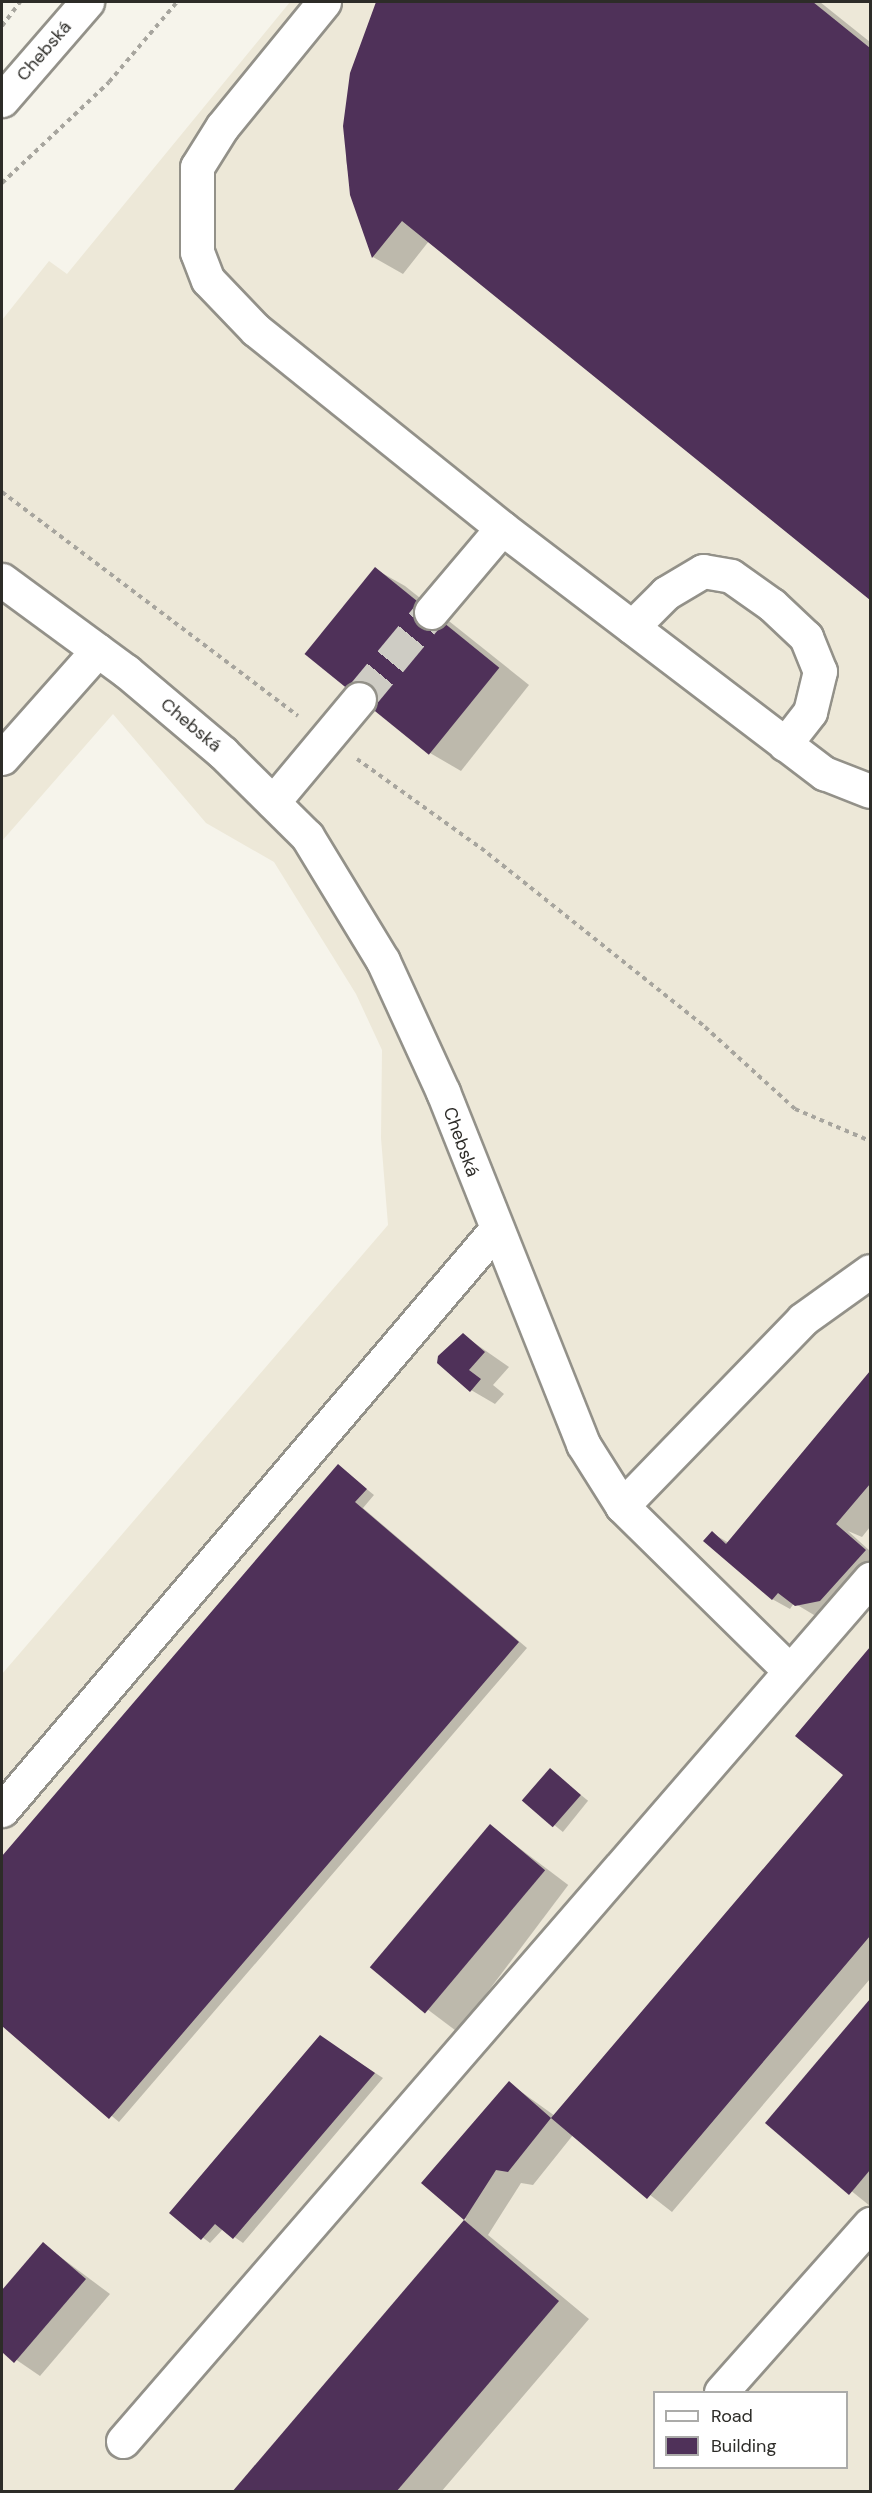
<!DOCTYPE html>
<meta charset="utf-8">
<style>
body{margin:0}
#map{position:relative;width:872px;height:2493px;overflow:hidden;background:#f6f4eb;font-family:"DM Sans",sans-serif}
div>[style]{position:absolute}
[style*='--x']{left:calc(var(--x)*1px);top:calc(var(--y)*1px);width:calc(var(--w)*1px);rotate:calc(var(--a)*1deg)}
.built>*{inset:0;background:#ede8d8}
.shadow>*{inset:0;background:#0003;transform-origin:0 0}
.building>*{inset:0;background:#4f3159;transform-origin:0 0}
.minor-tunnel>*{height:33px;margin-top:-16.5px;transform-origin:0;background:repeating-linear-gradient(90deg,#ceccc4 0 33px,transparent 0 49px)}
.path>*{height:4px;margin-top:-2px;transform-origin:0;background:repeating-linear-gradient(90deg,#a7a59e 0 4.5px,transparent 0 9px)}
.roads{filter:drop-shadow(2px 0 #939189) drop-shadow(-2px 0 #939189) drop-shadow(0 2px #939189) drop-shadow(0 -2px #939189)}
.minor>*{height:33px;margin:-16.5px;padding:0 16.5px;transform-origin:16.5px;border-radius:16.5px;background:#fff}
.major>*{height:33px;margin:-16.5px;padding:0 16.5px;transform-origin:16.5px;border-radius:16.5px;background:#fff}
span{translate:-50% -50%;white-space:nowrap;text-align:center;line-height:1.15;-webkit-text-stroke:6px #fff;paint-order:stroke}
.street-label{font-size:18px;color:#2d2c28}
.frame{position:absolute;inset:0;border:3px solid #2d2c28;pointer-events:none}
.legend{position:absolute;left:653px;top:2391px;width:195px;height:78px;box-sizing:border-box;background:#fff;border:2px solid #ababa9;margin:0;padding:8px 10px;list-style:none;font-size:18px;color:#2d2c28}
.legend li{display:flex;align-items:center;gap:12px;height:30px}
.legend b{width:30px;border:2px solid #ababa9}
</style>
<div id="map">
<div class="built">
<i style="clip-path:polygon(evenodd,290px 2px,870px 2px,870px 2491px,2px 2491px,2px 1674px,388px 1225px,381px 1138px,382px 1050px,356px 994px,274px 862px,206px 823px,113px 714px,2px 841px,2px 320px,49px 261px,67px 274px,290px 2px,654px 2392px,846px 2392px,846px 2468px,654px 2468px,654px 2392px)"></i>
</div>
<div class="shadow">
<i style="clip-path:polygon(377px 2px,820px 2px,870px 42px,870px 598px,429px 241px,403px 274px,373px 257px,352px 195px,346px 160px,351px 73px)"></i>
<i style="clip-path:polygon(375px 569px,405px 586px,529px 685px,461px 771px,430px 753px)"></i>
<i style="clip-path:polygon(463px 1335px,509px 1367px,493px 1385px,504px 1394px,495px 1404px,471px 1390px)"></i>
<i style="clip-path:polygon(870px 1374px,870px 1527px,862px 1537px,848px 1531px,870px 1551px,870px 1573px,838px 1611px,814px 1615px,794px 1603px,790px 1609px,772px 1599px,712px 1533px,729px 1543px)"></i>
<i style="clip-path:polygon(338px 1466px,374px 1495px,363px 1508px,527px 1648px,119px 2122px,2px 2024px,2px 1862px)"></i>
<i style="clip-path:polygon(870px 1649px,870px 1979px,672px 2212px,573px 2135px,533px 2185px,521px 2183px,488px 2235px,589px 2319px,441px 2492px,234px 2492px,466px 2219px,423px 2183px,509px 2083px,555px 2116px,845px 1775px,797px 1735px)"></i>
<i style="left:550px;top:1770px;width:49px;height:40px;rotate:39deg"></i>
<i style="left:490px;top:1826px;width:98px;height:184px;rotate:37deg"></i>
<i style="clip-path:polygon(870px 2001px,870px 2206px,767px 2123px)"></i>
<i style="clip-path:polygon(320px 2037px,383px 2078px,243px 2243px,223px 2229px,210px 2243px,171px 2213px)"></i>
<i style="clip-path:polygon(43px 2244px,110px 2294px,40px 2376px,2px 2350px,2px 2292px)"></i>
</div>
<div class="building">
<i style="clip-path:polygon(376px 2px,813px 2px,870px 48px,870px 600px,402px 221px,372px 258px,350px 195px,343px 126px,350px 73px)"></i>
<i style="left:375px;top:567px;width:160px;height:112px;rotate:39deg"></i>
<i style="clip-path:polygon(463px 1333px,485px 1352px,469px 1370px,481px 1379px,470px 1392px,437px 1363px,438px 1356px)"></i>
<i style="clip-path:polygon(870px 1371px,870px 1484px,836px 1524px,866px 1550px,820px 1601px,795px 1606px,778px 1593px,772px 1600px,703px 1541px,712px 1531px,726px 1544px)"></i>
<i style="clip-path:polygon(338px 1464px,367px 1489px,355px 1502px,519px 1642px,109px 2119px,2px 2026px,2px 1856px)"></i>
<i style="clip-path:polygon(870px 1647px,870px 1936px,647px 2199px,551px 2118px,843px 1775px,795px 1736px)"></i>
<i style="left:550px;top:1768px;width:41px;height:43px;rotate:41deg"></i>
<i style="left:490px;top:1824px;width:72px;height:187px;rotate:40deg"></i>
<i style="clip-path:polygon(870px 1999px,870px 2170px,849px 2195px,765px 2123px)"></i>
<i style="clip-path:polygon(320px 2035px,375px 2073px,233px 2239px,215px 2224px,201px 2240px,169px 2213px)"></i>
<i style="clip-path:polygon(509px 2081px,551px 2118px,508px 2172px,496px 2170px,464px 2220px,421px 2183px)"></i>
<i style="clip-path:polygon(464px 2220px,559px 2301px,396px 2492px,232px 2492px)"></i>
<i style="clip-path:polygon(43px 2242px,86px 2279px,14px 2363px,2px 2352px,2px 2290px)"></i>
</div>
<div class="minor-tunnel">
<i style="--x:359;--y:699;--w:113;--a:-50.4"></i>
</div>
<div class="path">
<i style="--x:2;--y:26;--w:30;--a:-53"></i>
<i style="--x:2;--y:183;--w:147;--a:-43.3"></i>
<i style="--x:109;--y:82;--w:105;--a:-49.6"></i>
<i style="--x:2;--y:492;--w:371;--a:37.1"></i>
<i style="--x:357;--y:759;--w:153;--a:35.7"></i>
<i style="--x:481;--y:848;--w:287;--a:38.6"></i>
<i style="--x:705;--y:1027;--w:122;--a:42.3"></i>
<i style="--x:795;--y:1109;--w:82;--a:23.1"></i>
</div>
<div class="roads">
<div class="minor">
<i style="--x:324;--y:2;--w:161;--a:129.2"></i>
<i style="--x:222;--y:127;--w:47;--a:122"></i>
<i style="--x:197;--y:167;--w:85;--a:90"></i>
<i style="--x:197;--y:252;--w:30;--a:69"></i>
<i style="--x:208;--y:280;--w:69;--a:46.2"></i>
<i style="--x:256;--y:330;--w:316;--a:38.8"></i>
<i style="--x:502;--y:528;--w:405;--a:37.3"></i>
<i style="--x:824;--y:773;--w:49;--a:21.4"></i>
<i style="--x:2;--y:580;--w:154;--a:36.3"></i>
<i style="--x:126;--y:671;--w:127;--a:40.2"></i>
<i style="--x:223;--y:753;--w:118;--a:44.7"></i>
<i style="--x:307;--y:836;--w:146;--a:58.7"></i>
<i style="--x:383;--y:961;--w:144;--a:65.4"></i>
<i style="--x:443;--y:1092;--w:379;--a:68.3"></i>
<i style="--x:583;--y:1444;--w:73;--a:57.8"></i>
<i style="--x:622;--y:1506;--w:260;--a:-45.9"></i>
<i style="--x:803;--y:1319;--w:82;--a:-35.6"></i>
<i style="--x:431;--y:612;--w:110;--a:-49.8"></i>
<i style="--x:632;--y:627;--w:48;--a:-45"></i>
<i style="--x:666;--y:593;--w:43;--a:-30.7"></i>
<i style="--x:703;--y:571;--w:28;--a:10"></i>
<i style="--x:731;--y:576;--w:50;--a:35.3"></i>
<i style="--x:772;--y:605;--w:47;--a:43.3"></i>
<i style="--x:806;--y:637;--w:37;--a:68"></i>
<i style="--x:820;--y:671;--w:42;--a:103.7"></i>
<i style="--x:810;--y:712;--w:41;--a:128"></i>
<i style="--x:2;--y:758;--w:144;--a:-48.4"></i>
<i style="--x:273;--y:802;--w:134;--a:-50.1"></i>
<i style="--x:622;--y:1506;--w:235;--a:44.5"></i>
<i style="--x:2;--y:1810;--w:759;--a:-49.6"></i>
<i style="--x:721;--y:2392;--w:225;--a:-48.4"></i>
<i style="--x:123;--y:2441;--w:1141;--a:-49.09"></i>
</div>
<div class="major">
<i style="--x:2;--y:100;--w:130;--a:-49.1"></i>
</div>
</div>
<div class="street-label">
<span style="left:44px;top:51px;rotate:-49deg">Chebská</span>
<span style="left:191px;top:725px;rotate:40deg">Chebská</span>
<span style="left:461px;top:1142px;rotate:70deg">Chebská</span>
</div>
<div class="frame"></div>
<ul class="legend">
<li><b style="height:8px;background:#fff"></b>Road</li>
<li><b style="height:16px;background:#4f3159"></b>Building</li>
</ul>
</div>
